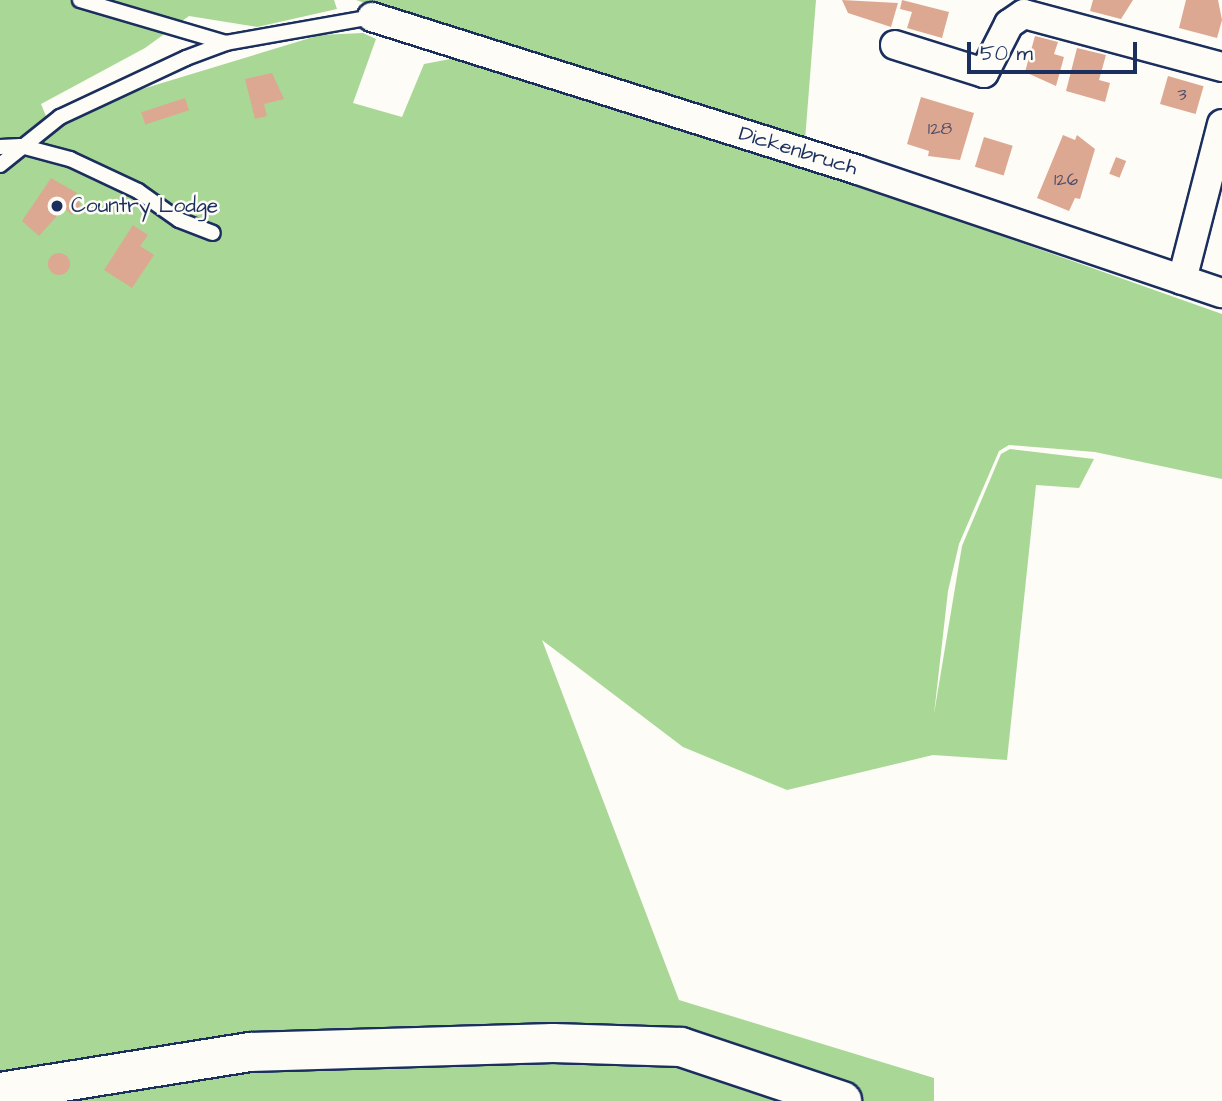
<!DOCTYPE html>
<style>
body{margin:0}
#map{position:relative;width:1222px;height:1101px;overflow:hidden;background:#fdfcf7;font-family:"Architects Daughter",sans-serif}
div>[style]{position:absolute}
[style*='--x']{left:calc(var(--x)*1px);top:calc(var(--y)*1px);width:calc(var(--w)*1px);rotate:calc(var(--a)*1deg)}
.green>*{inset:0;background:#a9d796}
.building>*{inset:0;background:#dda891;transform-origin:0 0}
.round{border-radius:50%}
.roads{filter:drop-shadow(2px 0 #1b2f5e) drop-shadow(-2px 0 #1b2f5e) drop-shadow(0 2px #1b2f5e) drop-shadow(0 -2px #1b2f5e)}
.service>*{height:14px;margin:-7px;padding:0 7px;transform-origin:7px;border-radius:7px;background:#fdfcf7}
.minor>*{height:28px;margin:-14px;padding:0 14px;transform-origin:14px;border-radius:14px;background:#fdfcf7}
.secondary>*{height:38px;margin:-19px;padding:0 19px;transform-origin:19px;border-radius:19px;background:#fdfcf7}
.dots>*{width:19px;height:19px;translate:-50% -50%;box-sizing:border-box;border:4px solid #fdfcf7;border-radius:50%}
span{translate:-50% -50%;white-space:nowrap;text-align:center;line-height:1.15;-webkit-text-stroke:5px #fdfcf7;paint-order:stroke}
.number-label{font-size:18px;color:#4c4d6b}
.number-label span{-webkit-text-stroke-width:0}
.street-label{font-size:21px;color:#1b2f5e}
.poi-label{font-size:21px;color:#1b2f5e}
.left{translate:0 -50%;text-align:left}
.scale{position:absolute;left:967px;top:42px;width:170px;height:32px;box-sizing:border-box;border:4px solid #1b2f5e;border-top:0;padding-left:9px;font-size:21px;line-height:24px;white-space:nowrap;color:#1b2f5e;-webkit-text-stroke:5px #fdfcf7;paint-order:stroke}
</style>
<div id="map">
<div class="green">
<i style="clip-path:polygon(0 0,334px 0,337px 9px,257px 27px,189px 16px,145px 48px,41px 104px,52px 131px,106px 100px,320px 35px,363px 33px,376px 39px,353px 103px,402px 117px,424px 64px,461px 57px,934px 212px,1222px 314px,1222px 479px,1095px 452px,1009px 445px,999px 451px,959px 544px,948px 591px,934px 714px,962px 546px,1001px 454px,1010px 449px,1094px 459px,1079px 488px,1036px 485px,1007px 760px,933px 755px,787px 790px,683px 747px,542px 640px,679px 1000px,934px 1078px,934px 1101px,0 1101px)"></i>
<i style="clip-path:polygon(356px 0,816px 0,804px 153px)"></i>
</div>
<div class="building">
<i style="clip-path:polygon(842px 0,898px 3px,891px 27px,848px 13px)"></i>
<i style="clip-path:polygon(902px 0,949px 12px,942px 38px,907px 28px,912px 12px,900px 9px)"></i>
<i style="clip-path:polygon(1093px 0,1133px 0,1121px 19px,1090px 11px)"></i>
<i style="clip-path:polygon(1186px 0,1218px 0,1222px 20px,1217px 38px,1179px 28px)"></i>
<i style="clip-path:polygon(1035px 36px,1058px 42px,1054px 54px,1064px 57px,1056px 86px,1025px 72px)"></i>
<i style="clip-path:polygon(1077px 48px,1106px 55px,1099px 80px,1110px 83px,1105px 102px,1066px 91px)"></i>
<i style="clip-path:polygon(272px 73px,284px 99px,264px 104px,267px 116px,255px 119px,245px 79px)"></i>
<i style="left:1168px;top:76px;width:37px;height:29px;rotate:16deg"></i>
<i style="clip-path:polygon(921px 97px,974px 113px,960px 160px,928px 156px,929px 151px,907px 144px)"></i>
<i style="left:185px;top:98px;width:13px;height:46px;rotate:72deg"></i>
<i style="clip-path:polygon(1063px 135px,1075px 140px,1077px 135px,1095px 149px,1080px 199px,1075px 198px,1069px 211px,1037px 198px)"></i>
<i style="left:984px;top:137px;width:30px;height:31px;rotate:17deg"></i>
<i style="left:1116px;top:157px;width:11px;height:18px;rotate:22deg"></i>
<i style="clip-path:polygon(51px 178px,77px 193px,73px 197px,81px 204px,72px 215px,64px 208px,39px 236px,22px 221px)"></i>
<i style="clip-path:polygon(133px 225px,148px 235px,140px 246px,154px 255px,132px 288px,104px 270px)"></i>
<i class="round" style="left:48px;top:253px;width:22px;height:22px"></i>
</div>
<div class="roads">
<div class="service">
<i style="--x:80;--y:0;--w:152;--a:16.4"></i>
<i style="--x:0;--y:147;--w:21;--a:-3"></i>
<i style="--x:21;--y:146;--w:51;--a:14.9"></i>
<i style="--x:70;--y:159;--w:75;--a:25.2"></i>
<i style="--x:138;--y:191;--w:50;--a:35.3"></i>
<i style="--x:179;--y:220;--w:36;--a:21"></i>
<i style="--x:0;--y:165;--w:77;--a:-38.7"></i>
<i style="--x:60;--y:117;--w:139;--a:-25.1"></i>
<i style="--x:186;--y:58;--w:43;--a:-20.6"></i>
<i style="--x:226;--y:43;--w:148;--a:-10.1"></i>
</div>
<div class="minor">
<i style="--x:372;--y:17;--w:510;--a:17.47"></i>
<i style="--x:858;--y:170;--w:384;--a:18.7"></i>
<i style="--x:895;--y:45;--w:93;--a:17.5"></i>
<i style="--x:984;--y:73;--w:55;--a:-63"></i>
<i style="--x:1009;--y:24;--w:18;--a:-34"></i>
<i style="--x:1024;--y:14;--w:205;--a:15"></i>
<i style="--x:1182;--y:280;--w:161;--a:-75.6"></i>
</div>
<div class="secondary">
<i style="--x:0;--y:1092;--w:253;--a:-9.1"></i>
<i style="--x:250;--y:1052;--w:303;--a:-1.7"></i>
<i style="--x:553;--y:1043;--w:128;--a:1.8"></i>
<i style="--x:681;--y:1047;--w:170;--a:18.5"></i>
</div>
</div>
<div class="dots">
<i style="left:57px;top:206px;background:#1b2f5e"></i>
</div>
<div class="number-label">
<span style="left:1182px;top:95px">3</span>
<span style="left:940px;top:129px">128</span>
<span style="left:1066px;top:180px">126</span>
</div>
<div class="street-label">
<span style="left:798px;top:151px;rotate:17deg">Dickenbruch</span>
</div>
<div class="poi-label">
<span class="left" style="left:71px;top:206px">Country Lodge</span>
</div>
<div class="scale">50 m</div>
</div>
